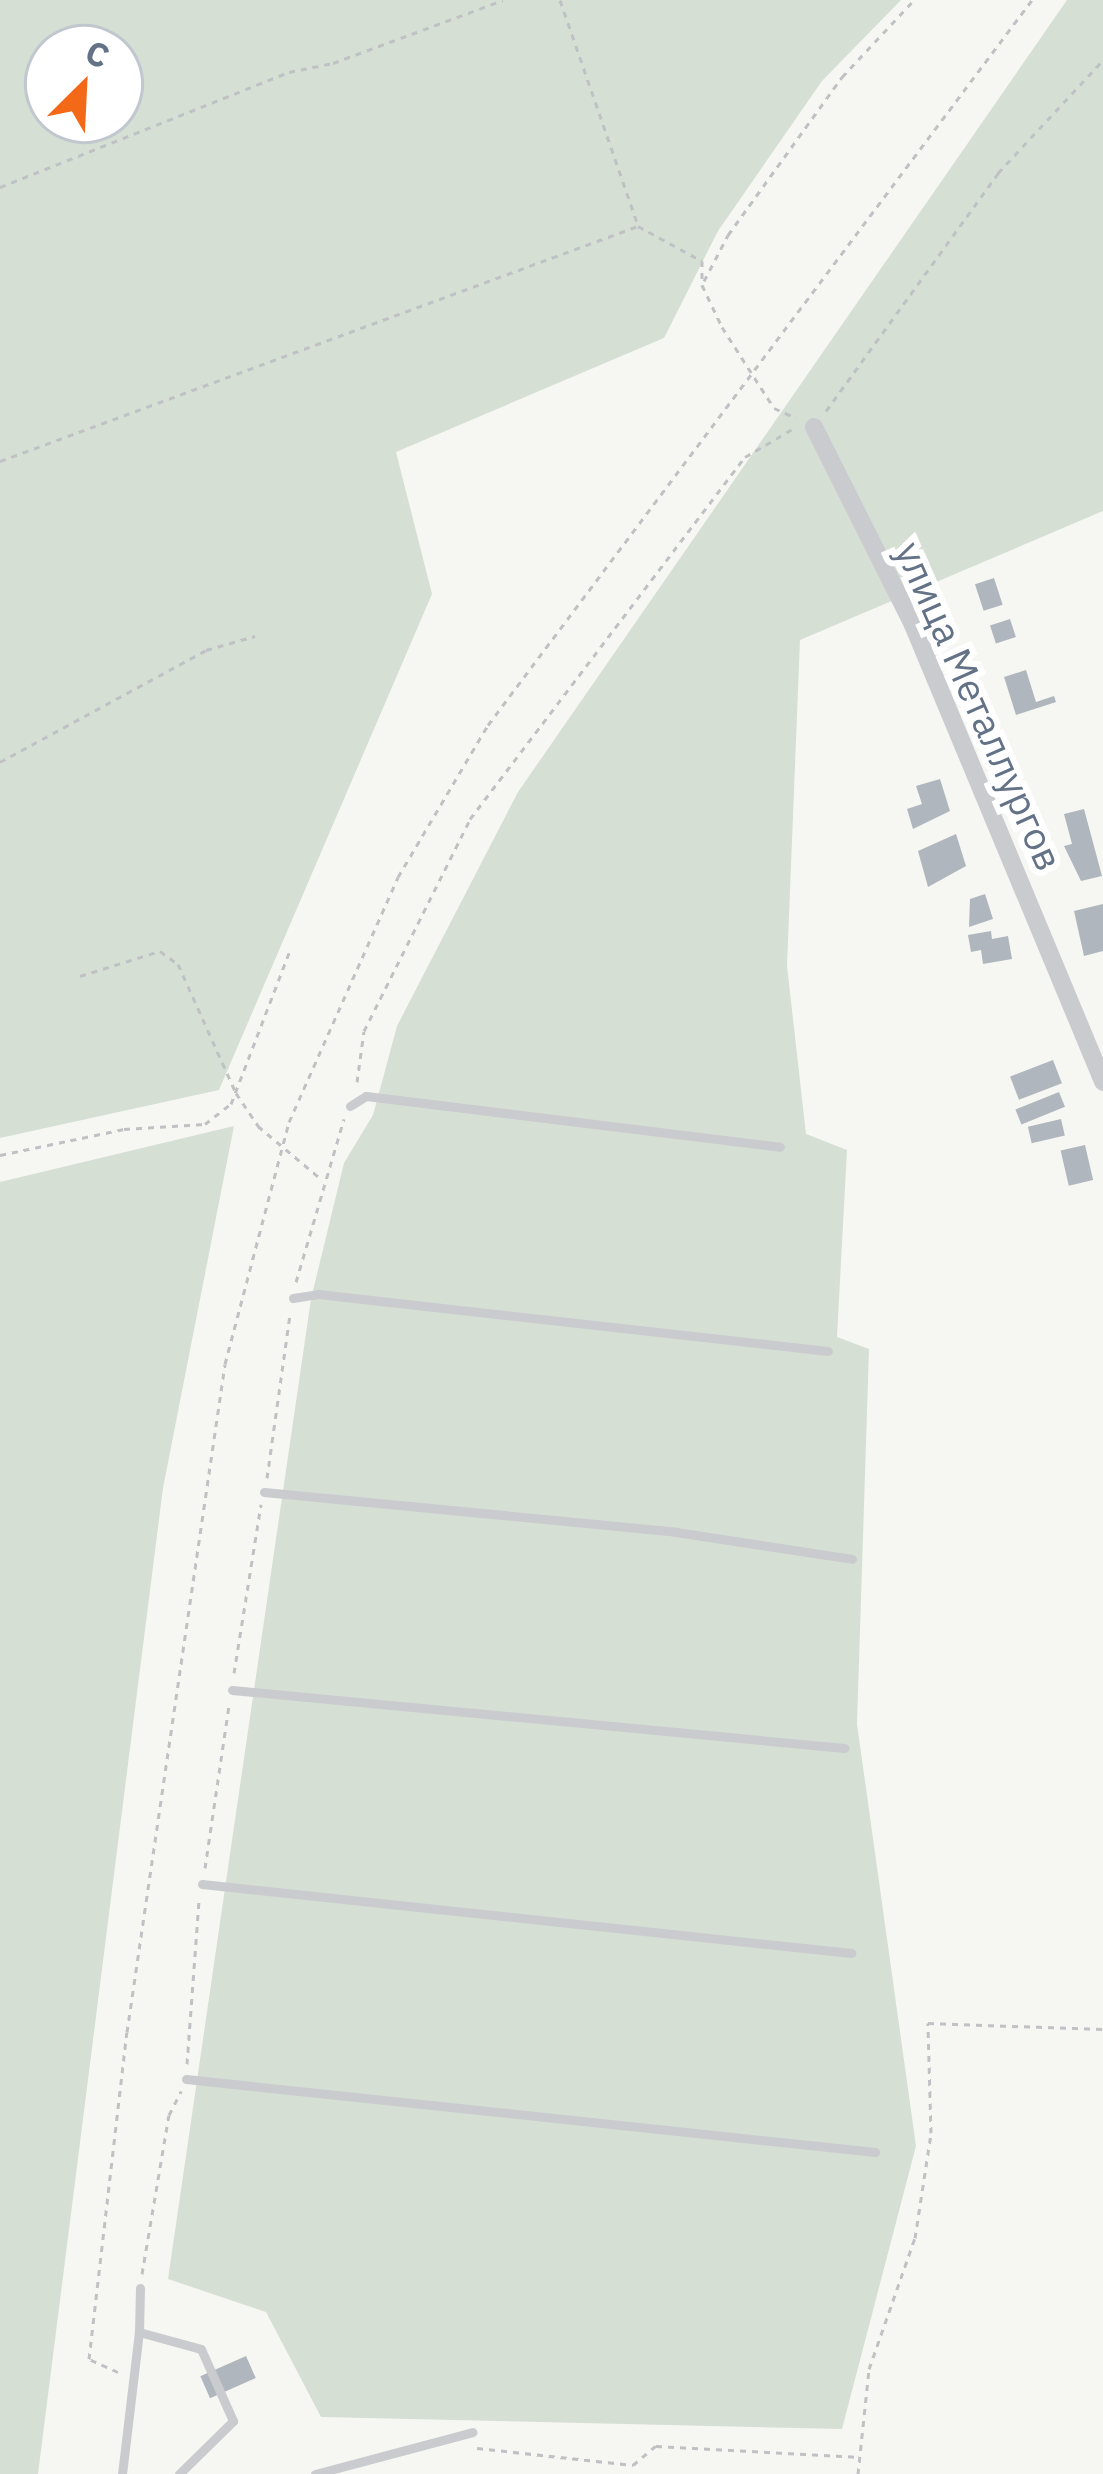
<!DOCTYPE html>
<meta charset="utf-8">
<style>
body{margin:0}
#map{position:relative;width:1103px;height:2474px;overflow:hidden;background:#f6f7f3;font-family:"IBM Plex Sans",sans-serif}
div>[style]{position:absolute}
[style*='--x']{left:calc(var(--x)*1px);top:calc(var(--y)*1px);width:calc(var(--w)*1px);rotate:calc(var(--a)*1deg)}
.green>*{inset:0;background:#d6dfd4}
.building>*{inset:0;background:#b0b6bd;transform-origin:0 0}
.path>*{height:3px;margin-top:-1.5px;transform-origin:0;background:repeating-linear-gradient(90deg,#bfc1c4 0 6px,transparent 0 12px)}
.service>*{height:9px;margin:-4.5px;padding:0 4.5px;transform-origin:4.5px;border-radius:4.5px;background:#c9cbcf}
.minor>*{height:18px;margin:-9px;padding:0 9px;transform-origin:9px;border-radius:9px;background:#c9cbcf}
span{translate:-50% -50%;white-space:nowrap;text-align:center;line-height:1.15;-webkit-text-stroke:12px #fff;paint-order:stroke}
.street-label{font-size:39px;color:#637287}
.north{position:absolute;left:24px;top:24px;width:120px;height:120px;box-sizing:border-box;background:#fff;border:3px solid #c1c7cf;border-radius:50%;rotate:24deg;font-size:33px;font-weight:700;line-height:48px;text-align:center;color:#637287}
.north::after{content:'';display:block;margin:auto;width:42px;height:54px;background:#f36917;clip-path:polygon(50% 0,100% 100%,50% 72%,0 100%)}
</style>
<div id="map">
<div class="green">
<i style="clip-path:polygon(evenodd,0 0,901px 0,822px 81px,718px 231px,664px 338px,396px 452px,432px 594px,219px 1090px,0 1138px,0 0,48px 48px,120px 48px,120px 120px,48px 120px,48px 48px)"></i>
<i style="clip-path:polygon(1067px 0,1103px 0,1103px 511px,800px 640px,787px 966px,806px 1134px,847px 1150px,837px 1337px,869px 1349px,857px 1724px,916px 2146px,842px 2429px,321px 2417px,266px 2312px,168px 2279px,311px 1299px,344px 1163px,373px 1115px,397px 1026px,518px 792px)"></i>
<i style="clip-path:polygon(234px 1126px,163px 1488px,38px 2474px,0 2474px,0 1182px)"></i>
</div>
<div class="building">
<i style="left:994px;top:578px;width:28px;height:20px;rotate:72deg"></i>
<i style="left:1010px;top:619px;width:19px;height:21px;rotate:72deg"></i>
<i style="clip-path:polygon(1026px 670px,1036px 702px,1054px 696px,1056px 702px,1016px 715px,1004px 677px)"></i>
<i style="clip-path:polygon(940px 779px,950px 811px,913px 829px,907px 809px,922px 804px,916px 786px)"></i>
<i style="clip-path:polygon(1084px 809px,1102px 876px,1081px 881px,1064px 846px,1072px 844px,1064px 814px)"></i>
<i style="clip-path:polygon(956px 834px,966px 866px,928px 887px,918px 851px)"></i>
<i style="clip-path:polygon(985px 894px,993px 919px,969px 927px,970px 899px)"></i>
<i style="clip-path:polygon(1103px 904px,1103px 951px,1084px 956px,1074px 911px)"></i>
<i style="clip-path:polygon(991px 931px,992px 939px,1008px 936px,1012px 959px,983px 964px,981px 950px,971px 952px,968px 935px)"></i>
<i style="left:1053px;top:1060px;width:25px;height:46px;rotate:69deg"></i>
<i style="left:1059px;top:1092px;width:16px;height:47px;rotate:68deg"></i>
<i style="left:1061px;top:1119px;width:17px;height:34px;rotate:77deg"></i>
<i style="left:1085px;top:1145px;width:36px;height:25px;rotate:77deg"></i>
<i style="left:246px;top:2356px;width:24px;height:50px;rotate:66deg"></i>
</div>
<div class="path">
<i style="--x:560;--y:0;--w:238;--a:70.9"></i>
<i style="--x:0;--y:187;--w:311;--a:-21.7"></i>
<i style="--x:289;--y:72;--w:45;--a:-11.6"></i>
<i style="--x:333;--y:63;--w:181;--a:-20.3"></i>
<i style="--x:704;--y:281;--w:52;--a:-62.4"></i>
<i style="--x:728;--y:235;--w:195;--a:-54.2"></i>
<i style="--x:842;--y:77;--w:105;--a:-46.9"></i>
<i style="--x:826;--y:411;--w:294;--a:-54.1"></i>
<i style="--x:998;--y:173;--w:154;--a:-47.1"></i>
<i style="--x:0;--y:461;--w:680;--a:-20.22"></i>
<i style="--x:638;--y:226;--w:73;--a:28.7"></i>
<i style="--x:702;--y:261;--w:24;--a:90"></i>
<i style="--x:702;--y:285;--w:47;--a:64.5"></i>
<i style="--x:722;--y:327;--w:96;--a:57.3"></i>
<i style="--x:774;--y:408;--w:24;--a:24"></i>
<i style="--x:0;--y:762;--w:234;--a:-28.5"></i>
<i style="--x:206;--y:650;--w:51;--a:-15.9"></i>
<i style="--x:80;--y:976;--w:84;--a:-17.4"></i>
<i style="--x:160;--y:951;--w:22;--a:36"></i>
<i style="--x:178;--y:964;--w:141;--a:65.8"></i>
<i style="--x:236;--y:1093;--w:40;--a:56"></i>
<i style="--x:258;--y:1126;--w:81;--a:40"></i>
<i style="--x:357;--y:1082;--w:51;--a:-82.2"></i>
<i style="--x:364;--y:1031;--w:237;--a:-63.4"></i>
<i style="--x:470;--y:819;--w:455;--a:-52.8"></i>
<i style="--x:745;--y:457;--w:57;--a:-30.6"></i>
<i style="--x:0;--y:1155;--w:127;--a:-11.8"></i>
<i style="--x:124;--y:1129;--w:81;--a:-3.5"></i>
<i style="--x:205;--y:1124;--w:33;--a:-38"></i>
<i style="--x:231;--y:1104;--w:162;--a:-69"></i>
<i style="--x:296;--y:1282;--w:170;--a:-73.6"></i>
<i style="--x:267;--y:1478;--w:165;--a:-82"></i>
<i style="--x:234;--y:1673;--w:171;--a:-80.9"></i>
<i style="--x:205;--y:1868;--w:164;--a:-81.6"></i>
<i style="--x:187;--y:2064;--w:163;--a:-85.8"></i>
<i style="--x:142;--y:2274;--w:161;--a:-80.4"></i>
<i style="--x:169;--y:2115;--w:27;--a:-63"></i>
<i style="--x:118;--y:2372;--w:32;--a:-156"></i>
<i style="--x:89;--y:2359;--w:329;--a:-83.4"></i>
<i style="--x:127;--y:2032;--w:675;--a:-81.65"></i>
<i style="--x:225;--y:1364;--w:250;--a:-75.2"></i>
<i style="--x:289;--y:1122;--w:268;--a:-66"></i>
<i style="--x:398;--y:877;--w:177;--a:-59.4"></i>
<i style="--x:488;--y:725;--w:906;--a:-53.12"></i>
<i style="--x:477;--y:2448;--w:157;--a:6.2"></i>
<i style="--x:633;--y:2465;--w:30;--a:-40"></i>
<i style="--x:656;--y:2446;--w:200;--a:3.1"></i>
<i style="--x:858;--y:2474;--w:106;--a:-84"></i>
<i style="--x:869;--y:2369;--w:139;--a:-70.7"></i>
<i style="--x:915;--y:2238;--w:106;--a:-81.3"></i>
<i style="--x:931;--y:2133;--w:110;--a:-91.6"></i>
<i style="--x:928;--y:2023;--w:175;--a:2"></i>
</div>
<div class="service">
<i style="--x:350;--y:1106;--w:19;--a:-32"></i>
<i style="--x:366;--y:1096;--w:417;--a:7"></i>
<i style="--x:293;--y:1298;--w:25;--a:-9"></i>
<i style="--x:318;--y:1294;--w:513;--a:6.38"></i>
<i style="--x:264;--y:1492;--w:414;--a:5.5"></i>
<i style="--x:676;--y:1532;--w:178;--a:8.7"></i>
<i style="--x:232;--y:1690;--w:615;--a:5.41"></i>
<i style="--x:202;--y:1884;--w:653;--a:6.07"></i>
<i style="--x:186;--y:2079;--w:693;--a:6.05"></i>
<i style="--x:139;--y:2332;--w:44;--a:-88.7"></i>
<i style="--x:122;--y:2474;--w:143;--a:-83.2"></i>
<i style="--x:139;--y:2332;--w:64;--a:15.3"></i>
<i style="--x:201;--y:2349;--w:79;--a:66"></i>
<i style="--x:233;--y:2421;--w:76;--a:135.5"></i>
<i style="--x:315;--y:2474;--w:163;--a:-14.9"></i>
</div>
<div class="minor">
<i style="--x:814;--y:427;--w:221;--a:63.4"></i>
<i style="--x:913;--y:625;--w:495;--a:67.4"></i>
</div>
<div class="street-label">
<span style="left:979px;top:706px;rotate:66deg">улица Металлургов</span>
</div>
<div class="north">С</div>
</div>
